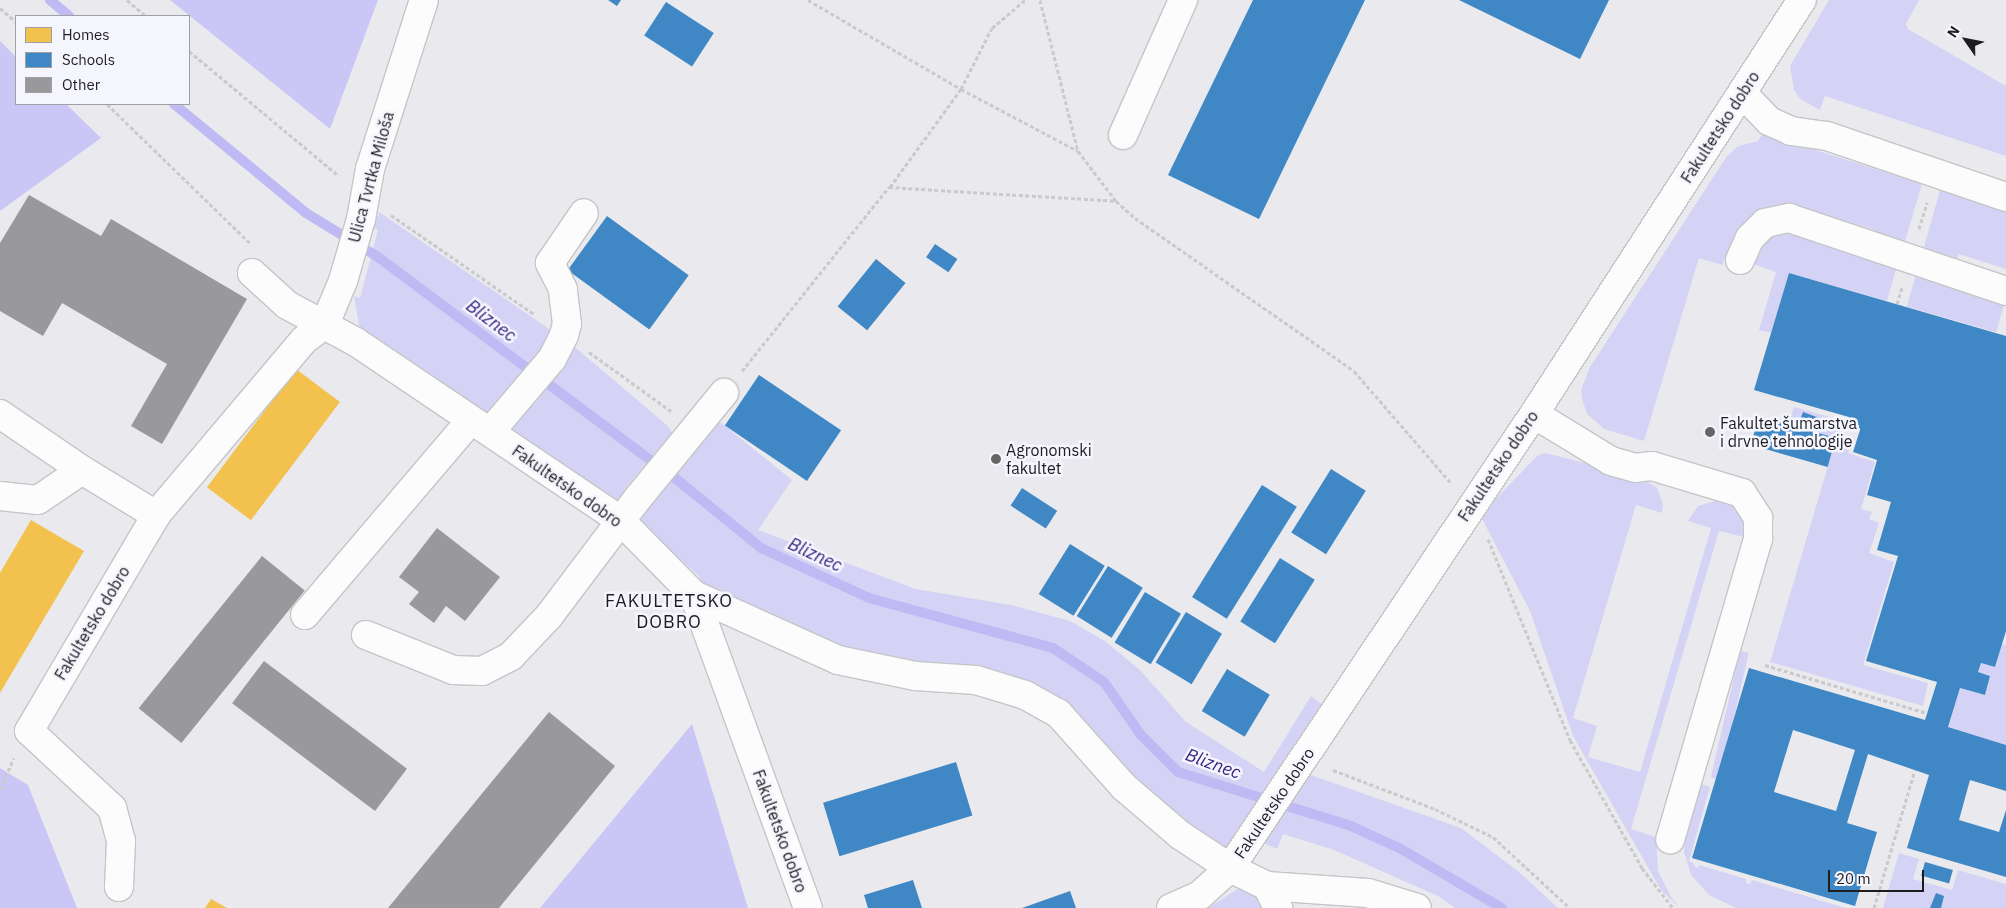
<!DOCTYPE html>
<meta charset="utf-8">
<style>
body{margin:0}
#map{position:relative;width:2006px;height:908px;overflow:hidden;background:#eaeaee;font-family:"IBM Plex Sans",sans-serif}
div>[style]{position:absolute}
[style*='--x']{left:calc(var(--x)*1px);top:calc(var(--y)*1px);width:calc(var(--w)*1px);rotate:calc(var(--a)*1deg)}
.green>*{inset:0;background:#d5d3f5;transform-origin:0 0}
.forest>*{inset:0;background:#cac6f5}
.homes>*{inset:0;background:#f2c14e;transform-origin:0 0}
.schools>*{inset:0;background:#3f88c5;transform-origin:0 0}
.stream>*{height:10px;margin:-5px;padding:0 5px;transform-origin:5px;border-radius:5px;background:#bfbaf4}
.building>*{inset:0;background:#99999c;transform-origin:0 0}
.path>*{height:3px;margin-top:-1.5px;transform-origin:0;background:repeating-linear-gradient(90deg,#cacacc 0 4px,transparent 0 6.5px)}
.roads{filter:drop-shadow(1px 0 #c5c5c8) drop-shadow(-1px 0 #c5c5c8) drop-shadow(0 1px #c5c5c8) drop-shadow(0 -1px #c5c5c8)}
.minor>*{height:28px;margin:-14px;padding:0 14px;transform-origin:14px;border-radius:14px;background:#fcfcfc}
.dots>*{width:14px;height:14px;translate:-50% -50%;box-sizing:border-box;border:2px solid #f5f5fe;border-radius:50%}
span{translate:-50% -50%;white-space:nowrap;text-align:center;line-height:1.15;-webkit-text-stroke:5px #f5f5fe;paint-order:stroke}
.street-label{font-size:16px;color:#1d1d20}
.poi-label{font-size:16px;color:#1d1d20}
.left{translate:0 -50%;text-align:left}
.water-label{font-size:18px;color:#3a2481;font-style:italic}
.neighbourhood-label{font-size:18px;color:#1d1d20;letter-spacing:1px}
.legend{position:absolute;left:15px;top:15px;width:175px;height:90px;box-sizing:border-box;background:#f5f5fe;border:1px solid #9f9fa5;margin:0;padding:6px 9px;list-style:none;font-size:15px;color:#1d1d20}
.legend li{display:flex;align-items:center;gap:10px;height:25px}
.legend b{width:25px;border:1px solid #9f9fa5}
.north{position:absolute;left:1941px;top:15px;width:50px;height:50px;-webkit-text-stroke:4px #f5f5fe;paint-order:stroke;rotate:303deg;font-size:14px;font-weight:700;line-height:20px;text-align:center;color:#1d1d20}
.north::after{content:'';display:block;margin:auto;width:18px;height:22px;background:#1d1d20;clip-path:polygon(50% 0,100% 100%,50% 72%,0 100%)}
.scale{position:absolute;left:1828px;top:870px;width:96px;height:22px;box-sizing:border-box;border:2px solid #1d1d20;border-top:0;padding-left:6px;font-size:15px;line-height:18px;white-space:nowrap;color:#1d1d20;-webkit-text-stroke:4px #f5f5fe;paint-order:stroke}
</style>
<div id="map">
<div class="green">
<i style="clip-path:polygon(1829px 0,1919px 0,1906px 24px,1908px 29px,2006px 86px,2006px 156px,1825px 96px,1820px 110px,1800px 99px,1794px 90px,1790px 66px)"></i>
<i style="clip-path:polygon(1762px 133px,1922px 184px,1903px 248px,1869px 238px,1872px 229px,1791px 205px,1770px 207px,1752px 215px,1735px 234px,1722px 265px,1699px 258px,1644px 441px,1604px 429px,1587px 414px,1582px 399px,1581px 390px,1590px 367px,1727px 156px,1738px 146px,1758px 141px)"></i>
<i style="clip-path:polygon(1940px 190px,2006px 212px,2006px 269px,1959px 254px,1955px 264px,1922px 254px)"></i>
<i style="clip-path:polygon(379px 212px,555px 333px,509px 388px,493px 418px,362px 331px,359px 325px,354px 296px,360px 298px,378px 230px,374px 228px)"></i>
<i style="clip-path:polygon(1778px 233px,1790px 233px,1897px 266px,1887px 301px,1789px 273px,1771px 333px,1759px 330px,1776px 272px,1753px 264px,1759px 246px)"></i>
<i style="left:1917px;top:271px;width:93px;height:37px;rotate:16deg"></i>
<i style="clip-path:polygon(570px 343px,668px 426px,675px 437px,673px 440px,668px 437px,624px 490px,629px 493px,620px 504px,507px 427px,527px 399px,534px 405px,562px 366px)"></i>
<i style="clip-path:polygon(1794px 407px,1844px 421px,1839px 441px,1852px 445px,1848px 453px,1875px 462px,1861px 509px,1872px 512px,1869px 519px,1879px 523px,1869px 553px,1894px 562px,1863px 665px,1928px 683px,1923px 706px,1770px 662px,1836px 439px,1788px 424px)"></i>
<i style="clip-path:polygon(714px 417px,792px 480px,758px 530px,916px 589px,1011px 605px,1070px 621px,1105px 641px,1140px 670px,1186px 722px,1264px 772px,1311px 696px,1326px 707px,1228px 855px,1176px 825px,1062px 709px,863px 662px,704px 588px,699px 576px,639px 522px,641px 516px,690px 458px,684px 454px)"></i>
<i style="clip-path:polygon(1546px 453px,1642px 478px,1657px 488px,1663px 504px,1662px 513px,1636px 505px,1573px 718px,1597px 726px,1588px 757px,1640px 772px,1711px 528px,1688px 521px,1698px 506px,1715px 501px,1733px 506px,1744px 521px,1744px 537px,1719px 531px,1631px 829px,1656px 837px,1658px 871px,1671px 897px,1680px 908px,1661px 890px,1573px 736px,1530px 611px,1480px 515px,1538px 455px)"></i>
<i style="clip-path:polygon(2002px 644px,2006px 645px,2006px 745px,1948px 727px,1960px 688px,1985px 695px,1990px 676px,1978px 672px,1981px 663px,1995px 667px)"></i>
<i style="left:1740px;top:651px;width:9px;height:130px;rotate:13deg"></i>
<i style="clip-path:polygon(1308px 774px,1461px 828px,1519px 872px,1558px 908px,1455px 908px,1438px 896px,1334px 850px,1283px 834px,1277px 849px,1263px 843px)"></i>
<i style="clip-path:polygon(1701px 784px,1710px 787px,1689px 861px,1695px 864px,1694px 866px,1698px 868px,1699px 865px,1746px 879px,1746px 883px,1750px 884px,1752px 880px,1846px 908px,1736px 908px,1709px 895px,1691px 875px,1684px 852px,1687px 824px)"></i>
<i style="clip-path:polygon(1899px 853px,1919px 859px,1913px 879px,1952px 890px,1958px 870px,2006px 884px,2006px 908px,1883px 908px)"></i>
<i style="clip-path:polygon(1239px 888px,1256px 891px,1269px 908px,1208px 908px)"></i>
</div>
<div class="forest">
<i style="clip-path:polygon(170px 0,378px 0,330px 129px)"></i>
<i style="clip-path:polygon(0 41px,16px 57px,16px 104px,66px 104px,101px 138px,0 211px)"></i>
<i style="clip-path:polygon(692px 724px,748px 908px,540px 908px)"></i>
<i style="clip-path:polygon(0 768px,28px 785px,77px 908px,0 908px)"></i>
</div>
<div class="homes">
<i style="left:296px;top:369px;width:55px;height:148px;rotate:37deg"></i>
<i style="clip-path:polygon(31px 520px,84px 551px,0 693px,0 573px)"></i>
<i style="clip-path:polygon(211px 899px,227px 908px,205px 908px)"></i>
</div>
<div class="schools">
<i style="clip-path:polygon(608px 0,621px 0,617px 6px)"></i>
<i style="clip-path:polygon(1253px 0,1365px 0,1259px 219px,1168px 175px)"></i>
<i style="clip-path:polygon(1459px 0,1609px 0,1580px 59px)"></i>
<i style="left:666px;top:2px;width:57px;height:40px;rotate:33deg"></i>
<i style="left:607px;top:216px;width:101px;height:67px;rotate:36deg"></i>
<i style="left:935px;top:244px;width:27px;height:16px;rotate:34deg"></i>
<i style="left:876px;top:259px;width:38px;height:61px;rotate:39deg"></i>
<i style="clip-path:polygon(evenodd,1789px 273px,2006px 336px,2006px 631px,1995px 667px,1981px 663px,1978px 672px,1990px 676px,1985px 695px,1960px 688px,1948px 727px,2006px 745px,2006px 791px,1970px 780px,1959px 820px,1999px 832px,2006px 810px,2006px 877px,1907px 848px,1929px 775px,1868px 754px,1847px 823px,1877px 832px,1855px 906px,1692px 858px,1749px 668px,1925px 720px,1937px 682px,1866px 661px,1898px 556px,1877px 550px,1891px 502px,1867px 495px,1877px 460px,1853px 452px,1860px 430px,1846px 426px,1849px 417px,1754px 390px,1789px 273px,1793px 730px,1855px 750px,1836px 811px,1774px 792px,1793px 730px)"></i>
<i style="left:759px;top:375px;width:99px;height:61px;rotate:34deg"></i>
<i style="left:1803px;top:412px;width:15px;height:8px;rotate:20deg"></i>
<i style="left:1759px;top:416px;width:80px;height:30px;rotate:16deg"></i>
<i style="left:1331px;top:469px;width:41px;height:75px;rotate:32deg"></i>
<i style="left:1262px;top:485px;width:41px;height:132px;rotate:32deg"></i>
<i style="left:1022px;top:488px;width:42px;height:21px;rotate:33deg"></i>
<i style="left:1070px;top:544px;width:41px;height:59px;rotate:32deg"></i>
<i style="left:1280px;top:558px;width:41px;height:75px;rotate:32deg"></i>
<i style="left:1108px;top:566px;width:41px;height:59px;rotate:32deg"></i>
<i style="left:1145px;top:592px;width:42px;height:59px;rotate:31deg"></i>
<i style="left:1186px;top:612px;width:42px;height:59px;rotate:31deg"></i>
<i style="left:1227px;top:669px;width:50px;height:49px;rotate:31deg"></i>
<i style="left:956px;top:762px;width:56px;height:139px;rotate:73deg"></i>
<i style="left:1925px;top:862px;width:29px;height:14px;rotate:16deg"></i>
<i style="clip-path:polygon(913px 880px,922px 908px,868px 908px,864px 895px)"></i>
<i style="clip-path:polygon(1070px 891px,1076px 908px,1022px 908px)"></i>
<i style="clip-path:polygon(1936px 893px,1944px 896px,1941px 908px,1930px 908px)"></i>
</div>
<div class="stream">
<i style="--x:50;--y:0;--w:25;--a:40"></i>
<i style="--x:174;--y:104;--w:171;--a:39.5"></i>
<i style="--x:306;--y:213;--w:84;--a:31.4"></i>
<i style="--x:378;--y:257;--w:370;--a:36.7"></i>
<i style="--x:675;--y:478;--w:111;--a:39.1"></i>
<i style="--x:761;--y:548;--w:119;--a:24.8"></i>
<i style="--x:869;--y:598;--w:191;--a:15.2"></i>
<i style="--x:1053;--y:648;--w:61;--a:33.7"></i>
<i style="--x:1104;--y:682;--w:65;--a:55.1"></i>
<i style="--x:1141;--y:735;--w:52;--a:45"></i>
<i style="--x:1178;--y:772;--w:181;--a:17.3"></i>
<i style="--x:1351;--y:826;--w:55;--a:24.7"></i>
<i style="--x:1401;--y:849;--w:117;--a:30.3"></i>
</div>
<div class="building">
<i style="clip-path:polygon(29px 195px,101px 236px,111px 219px,247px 299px,162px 444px,131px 426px,167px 364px,62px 303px,43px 336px,0 311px,0 243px)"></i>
<i style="clip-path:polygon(437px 528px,500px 577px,465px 621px,446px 606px,434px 623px,409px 604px,419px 592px,399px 577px)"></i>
<i style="left:262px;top:556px;width:55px;height:196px;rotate:39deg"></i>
<i style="left:264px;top:661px;width:179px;height:53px;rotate:37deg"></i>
<i style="clip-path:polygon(549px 712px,615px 766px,499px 908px,388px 908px)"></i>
</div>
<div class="path">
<i style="--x:127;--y:0;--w:25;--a:40"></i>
<i style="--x:808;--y:0;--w:177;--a:30.2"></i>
<i style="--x:961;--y:89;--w:132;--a:27.9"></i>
<i style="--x:1040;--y:0;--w:156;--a:75.9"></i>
<i style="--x:1078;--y:151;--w:63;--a:52.8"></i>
<i style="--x:1116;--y:201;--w:25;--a:42"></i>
<i style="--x:1135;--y:218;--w:267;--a:34.9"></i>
<i style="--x:1354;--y:371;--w:148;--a:49.1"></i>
<i style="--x:0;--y:8;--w:21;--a:41"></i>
<i style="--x:189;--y:51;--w:195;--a:39.8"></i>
<i style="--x:107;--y:104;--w:199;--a:44.2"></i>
<i style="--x:890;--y:187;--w:121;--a:-54.1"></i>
<i style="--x:961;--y:89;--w:68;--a:-63.1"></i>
<i style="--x:992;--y:28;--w:43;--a:-40.3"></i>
<i style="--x:391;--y:215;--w:174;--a:34.7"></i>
<i style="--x:1919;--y:229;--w:28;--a:-73"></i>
<i style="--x:1897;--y:304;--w:17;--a:-73"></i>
<i style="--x:589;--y:352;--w:101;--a:35.7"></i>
<i style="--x:742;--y:371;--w:236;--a:-51.4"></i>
<i style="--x:889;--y:187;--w:227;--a:3.5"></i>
<i style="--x:1488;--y:539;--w:217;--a:67.8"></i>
<i style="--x:1570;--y:740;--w:147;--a:60.6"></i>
<i style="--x:1642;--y:868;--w:51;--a:52.2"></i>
<i style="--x:1765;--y:665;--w:169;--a:16.5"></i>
<i style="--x:1333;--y:770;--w:109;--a:20.9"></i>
<i style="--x:1435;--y:809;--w:64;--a:25.8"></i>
<i style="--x:1493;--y:837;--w:105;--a:42.7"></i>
<i style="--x:0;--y:789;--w:34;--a:-66"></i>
<i style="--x:1874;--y:908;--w:144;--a:-73.5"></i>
</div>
<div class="roads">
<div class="minor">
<i style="--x:1742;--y:93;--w:39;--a:46"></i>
<i style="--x:1769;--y:121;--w:24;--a:24"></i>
<i style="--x:1791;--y:131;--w:36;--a:8"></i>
<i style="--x:1827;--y:136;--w:189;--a:18.8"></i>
<i style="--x:1123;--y:135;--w:148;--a:-66"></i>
<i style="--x:1740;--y:260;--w:24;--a:-66"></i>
<i style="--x:1750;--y:238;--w:21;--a:-45"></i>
<i style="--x:1765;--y:223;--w:25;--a:-12"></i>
<i style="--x:1789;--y:218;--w:229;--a:18.6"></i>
<i style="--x:252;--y:273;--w:47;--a:42.4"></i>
<i style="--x:287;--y:305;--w:78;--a:28.2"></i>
<i style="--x:356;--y:342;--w:320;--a:34"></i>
<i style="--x:621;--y:521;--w:104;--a:45.4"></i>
<i style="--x:694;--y:595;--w:333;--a:70"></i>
<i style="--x:0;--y:414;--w:99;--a:34.3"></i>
<i style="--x:1534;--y:414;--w:90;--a:31.4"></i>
<i style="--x:1611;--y:461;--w:25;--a:16"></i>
<i style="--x:1635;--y:468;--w:17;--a:-7"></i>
<i style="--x:1652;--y:466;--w:94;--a:16.7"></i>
<i style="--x:1742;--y:493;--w:30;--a:57"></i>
<i style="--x:1758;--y:518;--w:21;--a:90"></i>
<i style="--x:1758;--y:539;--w:313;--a:106.3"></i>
<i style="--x:490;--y:432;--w:96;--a:-49.7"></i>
<i style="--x:552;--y:359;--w:27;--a:-63"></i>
<i style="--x:564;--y:335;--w:11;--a:-75"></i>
<i style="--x:567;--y:324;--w:35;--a:-97"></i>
<i style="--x:563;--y:289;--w:29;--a:-117"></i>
<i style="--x:550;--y:263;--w:60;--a:-55.8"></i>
<i style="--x:0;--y:496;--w:38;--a:6"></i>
<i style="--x:38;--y:500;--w:53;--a:-34.3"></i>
<i style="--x:82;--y:470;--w:87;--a:31.3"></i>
<i style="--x:694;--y:595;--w:158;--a:24.3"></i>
<i style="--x:838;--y:660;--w:79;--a:11.7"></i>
<i style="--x:915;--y:676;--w:61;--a:3.8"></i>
<i style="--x:976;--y:680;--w:51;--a:17"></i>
<i style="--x:1025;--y:695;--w:38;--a:29"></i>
<i style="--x:1058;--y:713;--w:99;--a:48.3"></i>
<i style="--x:1124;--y:787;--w:74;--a:40.6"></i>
<i style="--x:1180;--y:835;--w:60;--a:33.4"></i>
<i style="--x:1230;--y:868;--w:41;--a:25.9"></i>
<i style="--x:1267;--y:886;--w:25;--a:63"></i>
<i style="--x:305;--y:615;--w:256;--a:-49.6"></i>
<i style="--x:366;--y:635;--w:94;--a:21.9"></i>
<i style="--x:453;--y:670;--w:29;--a:2"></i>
<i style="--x:482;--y:671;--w:33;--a:-27"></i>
<i style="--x:511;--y:656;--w:55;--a:-46.5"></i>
<i style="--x:549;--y:616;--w:148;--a:-53"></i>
<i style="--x:638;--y:498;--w:136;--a:-50.7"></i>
<i style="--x:1267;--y:886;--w:101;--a:4"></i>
<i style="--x:1368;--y:893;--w:51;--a:17"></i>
<i style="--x:119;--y:887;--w:46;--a:-87.5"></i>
<i style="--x:121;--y:841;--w:34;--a:-105"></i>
<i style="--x:112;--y:808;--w:113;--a:-137.1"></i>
<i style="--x:29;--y:731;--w:251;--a:-59.5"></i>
<i style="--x:156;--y:515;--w:229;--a:-49.8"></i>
<i style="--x:304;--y:340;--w:26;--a:-37"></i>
<i style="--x:325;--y:324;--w:47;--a:-67.3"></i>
<i style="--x:343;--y:281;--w:65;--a:-73.8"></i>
<i style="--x:361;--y:219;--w:51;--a:-79.8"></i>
<i style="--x:370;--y:169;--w:177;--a:-72.3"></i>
<i style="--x:1171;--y:908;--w:32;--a:-24"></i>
<i style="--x:1200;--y:895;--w:40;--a:-42"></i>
<i style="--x:1230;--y:868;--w:546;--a:-56.19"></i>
<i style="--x:1534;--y:414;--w:493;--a:-57.1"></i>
</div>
</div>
<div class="dots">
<i style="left:1710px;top:432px;background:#656568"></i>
<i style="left:996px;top:459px;background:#656568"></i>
</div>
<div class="street-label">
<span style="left:1720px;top:127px;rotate:-57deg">Fakultetsko dobro</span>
<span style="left:371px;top:177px;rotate:-75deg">Ulica Tvrtka Miloša</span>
<span style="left:1498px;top:466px;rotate:-56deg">Fakultetsko dobro</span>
<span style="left:567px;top:486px;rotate:35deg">Fakultetsko dobro</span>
<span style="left:92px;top:623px;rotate:-59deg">Fakultetsko dobro</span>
<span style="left:1274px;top:803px;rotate:-56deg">Fakultetsko dobro</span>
<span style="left:780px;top:831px;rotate:70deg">Fakultetsko dobro</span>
</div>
<div class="poi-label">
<span class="left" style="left:1720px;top:432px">Fakultet šumarstva<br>i drvne tehnologije</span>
<span class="left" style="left:1006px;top:459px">Agronomski<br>fakultet</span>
</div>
<div class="water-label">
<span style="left:491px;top:321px;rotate:37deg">Bliznec</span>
<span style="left:815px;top:555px;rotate:25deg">Bliznec</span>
<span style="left:1213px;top:764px;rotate:20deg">Bliznec</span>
</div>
<div class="neighbourhood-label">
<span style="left:669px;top:612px">FAKULTETSKO<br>DOBRO</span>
</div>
<ul class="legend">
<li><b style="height:14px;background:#f2c14e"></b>Homes</li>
<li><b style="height:14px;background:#3f88c5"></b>Schools</li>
<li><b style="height:14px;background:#99999c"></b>Other</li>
</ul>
<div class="north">N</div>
<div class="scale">20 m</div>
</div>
